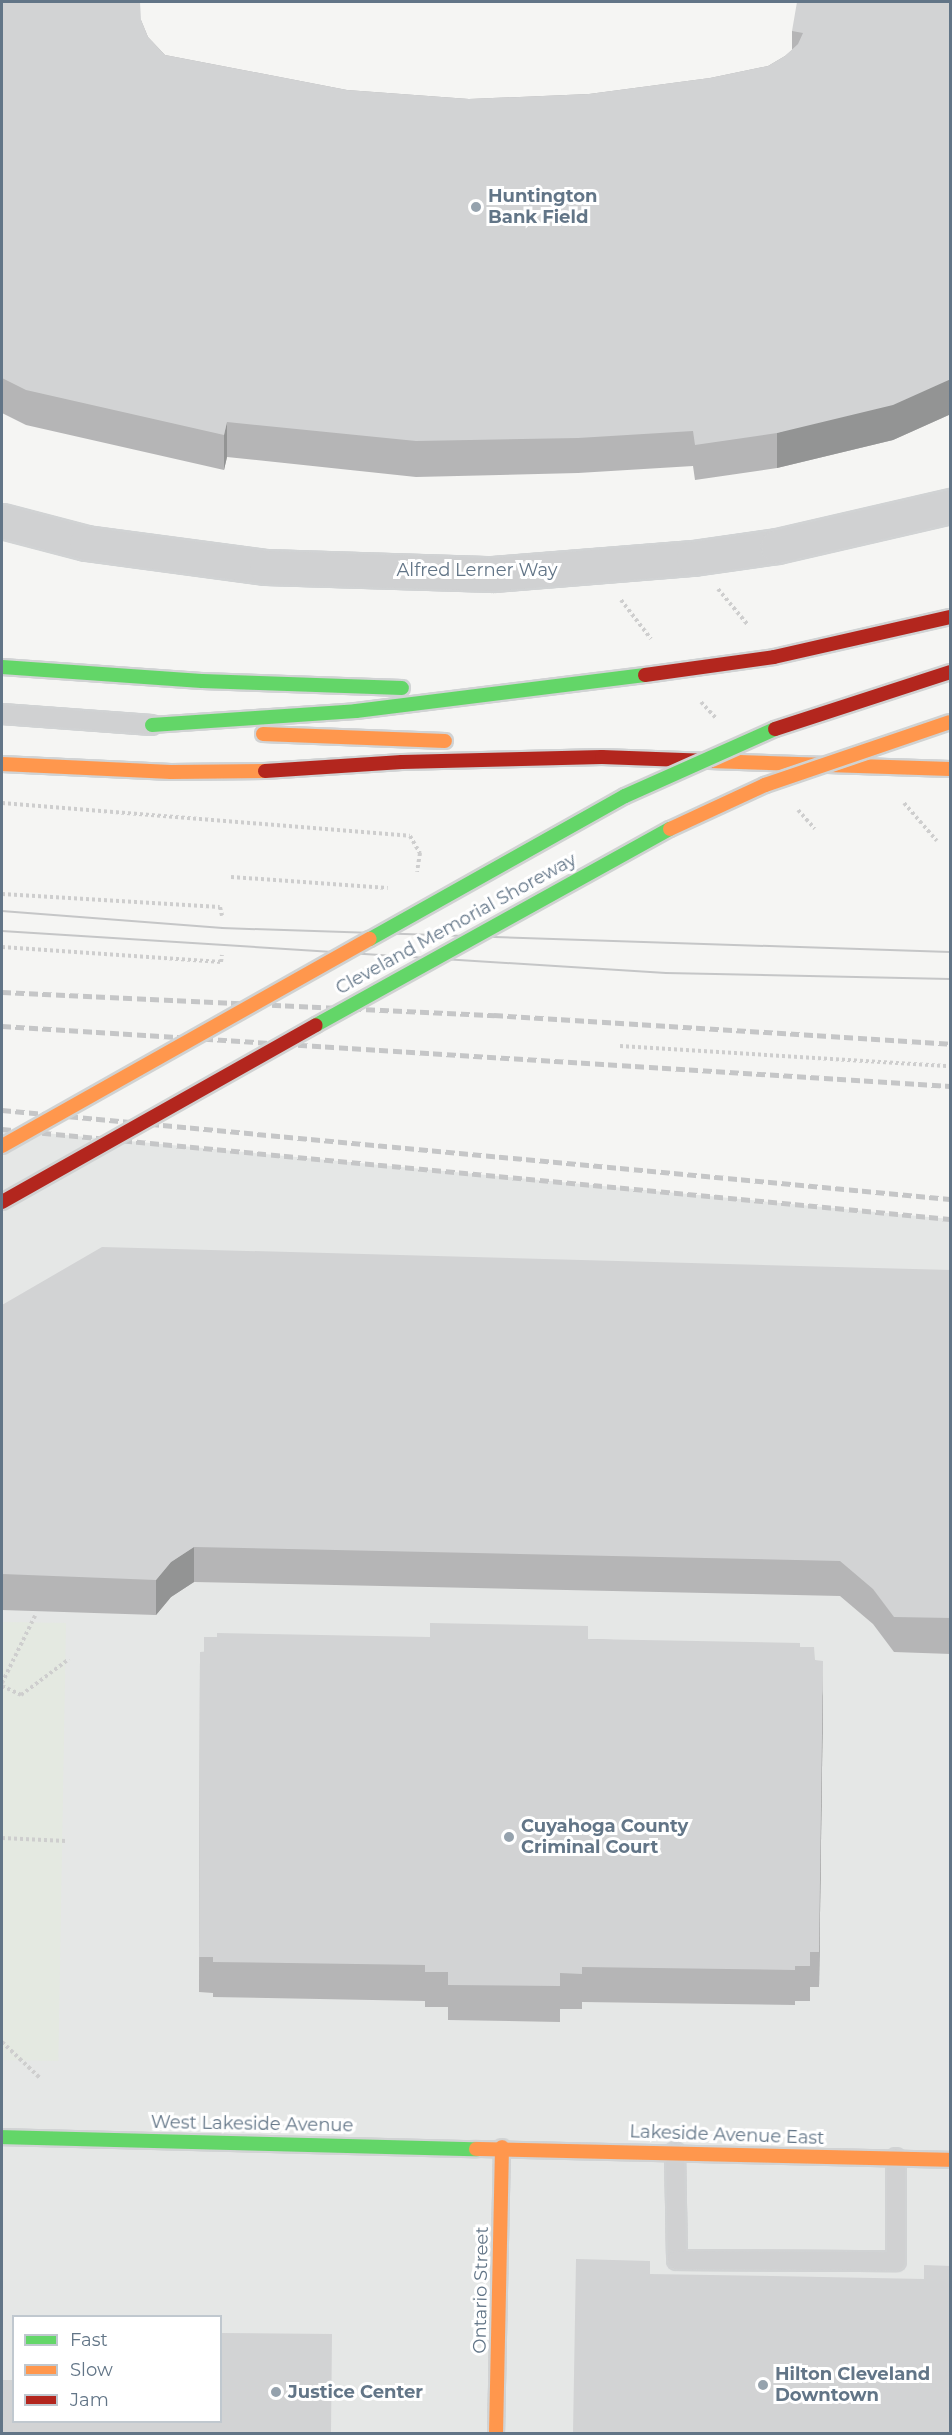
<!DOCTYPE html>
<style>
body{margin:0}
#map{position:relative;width:952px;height:2435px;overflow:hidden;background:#f5f5f3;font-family:Montserrat,sans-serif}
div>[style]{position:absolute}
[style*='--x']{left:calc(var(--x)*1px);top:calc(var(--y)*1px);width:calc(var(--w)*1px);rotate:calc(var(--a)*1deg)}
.built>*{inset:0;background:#e5e7e6}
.green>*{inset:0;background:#e4e9e1;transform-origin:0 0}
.path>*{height:4px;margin-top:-2px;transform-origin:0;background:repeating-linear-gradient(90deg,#cecece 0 3px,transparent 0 6px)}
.roads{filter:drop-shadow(2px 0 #d1d3d4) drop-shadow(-2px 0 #d1d3d4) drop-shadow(0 2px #d1d3d4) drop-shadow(0 -2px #d1d3d4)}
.lane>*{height:18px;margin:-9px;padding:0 9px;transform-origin:9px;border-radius:9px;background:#d0d1d2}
.street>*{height:33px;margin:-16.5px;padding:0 16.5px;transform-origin:16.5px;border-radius:16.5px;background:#d0d1d2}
.fast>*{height:14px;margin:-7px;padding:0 7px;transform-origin:7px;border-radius:7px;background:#63d668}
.slow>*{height:14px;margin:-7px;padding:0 7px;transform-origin:7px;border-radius:7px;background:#ff974d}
.jam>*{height:14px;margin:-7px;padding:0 7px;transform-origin:7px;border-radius:7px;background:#b3261e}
.tram>*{height:1.5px;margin:-0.75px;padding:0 0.75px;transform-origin:0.75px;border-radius:0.75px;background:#c5c6c7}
.rail>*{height:4.5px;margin-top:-2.25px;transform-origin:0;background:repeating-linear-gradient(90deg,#c5c6c7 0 9px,transparent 0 13.5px)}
.bridges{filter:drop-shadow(2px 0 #d0d2d2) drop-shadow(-2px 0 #d0d2d2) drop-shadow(0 2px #d0d2d2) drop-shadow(0 -2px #d0d2d2)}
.fast-bridge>*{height:14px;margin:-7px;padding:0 7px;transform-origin:7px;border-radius:7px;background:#63d668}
.slow-bridge>*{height:14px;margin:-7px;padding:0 7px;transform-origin:7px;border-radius:7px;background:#ff974d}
.jam-bridge>*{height:14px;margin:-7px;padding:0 7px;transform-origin:7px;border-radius:7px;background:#b3261e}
.wall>*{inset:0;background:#b5b5b6}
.shaded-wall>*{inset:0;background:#939494}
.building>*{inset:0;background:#d2d3d4}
.dots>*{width:16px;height:16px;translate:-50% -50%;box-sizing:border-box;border:3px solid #fff;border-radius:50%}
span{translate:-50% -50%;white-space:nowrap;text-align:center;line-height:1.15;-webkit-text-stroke:6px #fff;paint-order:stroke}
.poi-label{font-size:18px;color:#627587;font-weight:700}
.left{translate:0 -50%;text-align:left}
.street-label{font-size:18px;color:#627587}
.frame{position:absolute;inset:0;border:3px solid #627587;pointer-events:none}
.legend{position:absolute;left:12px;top:2315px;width:210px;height:108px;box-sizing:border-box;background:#fff;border:2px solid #c0c8cf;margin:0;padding:8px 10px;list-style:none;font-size:18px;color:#627587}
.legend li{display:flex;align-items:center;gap:12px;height:30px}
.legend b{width:30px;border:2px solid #c0c8cf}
</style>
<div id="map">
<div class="built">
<i style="clip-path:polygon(evenodd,2px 1129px,950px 1219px,950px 2433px,2px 2433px,2px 1129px,14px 2316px,220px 2316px,220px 2422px,14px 2422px,14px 2316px)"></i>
</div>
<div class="green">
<i style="left:2px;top:1622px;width:64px;height:438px;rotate:1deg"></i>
</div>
<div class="path">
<i style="--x:718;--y:589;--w:47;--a:50.2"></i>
<i style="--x:621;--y:600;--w:49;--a:52.4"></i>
<i style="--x:701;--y:702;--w:22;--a:47"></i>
<i style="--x:2;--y:803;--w:409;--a:4.6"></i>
<i style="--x:410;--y:836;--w:20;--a:60"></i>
<i style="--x:420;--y:853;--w:19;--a:99"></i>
<i style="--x:904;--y:803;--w:50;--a:49"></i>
<i style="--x:798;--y:810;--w:25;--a:48"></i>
<i style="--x:231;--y:877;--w:157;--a:4"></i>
<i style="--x:2;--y:894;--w:218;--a:3.4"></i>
<i style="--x:220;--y:907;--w:9;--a:77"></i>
<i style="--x:2;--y:947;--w:220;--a:3.9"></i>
<i style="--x:221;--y:962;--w:7;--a:-82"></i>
<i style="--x:620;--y:1046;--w:331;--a:3.5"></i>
<i style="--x:2;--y:1683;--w:75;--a:-63.8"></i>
<i style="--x:2;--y:1686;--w:21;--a:25"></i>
<i style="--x:21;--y:1695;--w:60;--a:-36.9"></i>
<i style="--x:2;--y:1838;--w:64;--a:2.7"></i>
<i style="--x:2;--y:2042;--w:52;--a:43.5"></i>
</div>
<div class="roads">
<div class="lane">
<i style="--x:2;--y:714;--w:150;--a:4.2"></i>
<i style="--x:675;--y:2152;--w:108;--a:88.9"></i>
<i style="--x:677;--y:2260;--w:219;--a:0.3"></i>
<i style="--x:896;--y:2261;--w:103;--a:-90"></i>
</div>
<div class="street">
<i style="--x:2;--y:521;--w:87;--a:14.7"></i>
<i style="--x:86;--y:543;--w:182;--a:7.6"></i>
<i style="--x:266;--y:567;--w:227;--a:1.8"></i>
<i style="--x:493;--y:574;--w:201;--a:-4.6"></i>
<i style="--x:693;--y:558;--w:85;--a:-8.1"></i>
<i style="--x:777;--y:546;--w:178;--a:-13"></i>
</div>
<div class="fast">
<i style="--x:2;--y:667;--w:200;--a:4"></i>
<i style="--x:202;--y:681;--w:200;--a:2"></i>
<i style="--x:152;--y:725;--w:204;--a:-3.9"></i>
<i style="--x:356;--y:711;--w:291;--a:-7.1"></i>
<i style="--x:2;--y:2137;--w:474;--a:1.5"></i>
</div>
<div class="slow">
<i style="--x:263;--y:734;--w:182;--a:2.2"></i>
<i style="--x:710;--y:761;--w:240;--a:1.9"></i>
<i style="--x:2;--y:764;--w:169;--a:2.7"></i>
<i style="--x:171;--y:772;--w:94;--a:-0.6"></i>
<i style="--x:476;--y:2149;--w:474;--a:1.3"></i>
<i style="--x:496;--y:2434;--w:287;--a:-88.8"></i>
</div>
<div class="jam">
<i style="--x:645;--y:675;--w:130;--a:-7.9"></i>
<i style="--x:774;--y:657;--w:180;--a:-12.8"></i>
<i style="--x:265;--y:771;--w:137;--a:-3.8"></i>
<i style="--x:402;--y:762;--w:200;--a:-1.4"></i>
<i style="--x:602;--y:757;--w:108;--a:2.1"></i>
</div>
</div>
<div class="tram">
<i style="--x:2;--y:911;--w:221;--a:4.4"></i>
<i style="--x:222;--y:928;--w:728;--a:1.89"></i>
<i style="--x:2;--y:931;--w:665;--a:3.62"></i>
<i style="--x:666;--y:973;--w:284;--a:1.2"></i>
</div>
<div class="rail">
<i style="--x:2;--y:992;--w:493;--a:2.7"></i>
<i style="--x:494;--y:1015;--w:457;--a:3.6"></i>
<i style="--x:2;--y:1026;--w:950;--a:3.62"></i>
<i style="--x:2;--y:1110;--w:952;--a:5.36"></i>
<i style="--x:2;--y:1129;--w:952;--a:5.42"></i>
</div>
<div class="bridges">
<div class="fast-bridge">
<i style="--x:370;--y:939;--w:292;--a:-29.3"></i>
<i style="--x:625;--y:796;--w:164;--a:-24.1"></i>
<i style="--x:316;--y:1025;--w:405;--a:-29"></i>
</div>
<div class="slow-bridge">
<i style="--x:670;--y:829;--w:105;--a:-24.9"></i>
<i style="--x:765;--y:785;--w:195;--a:-18.8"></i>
<i style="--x:2;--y:1146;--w:422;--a:-29.4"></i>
</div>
<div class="jam-bridge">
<i style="--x:775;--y:729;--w:184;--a:-18"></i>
<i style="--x:2;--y:1202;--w:360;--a:-29.4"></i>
</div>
</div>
<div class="wall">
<i style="clip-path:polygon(2px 2px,141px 20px,148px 37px,165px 55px,347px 90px,469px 99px,589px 94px,710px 78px,768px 66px,785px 56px,792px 50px,792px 31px,951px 2px,951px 414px,893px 440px,777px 468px,695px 480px,693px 466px,578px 473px,416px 477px,227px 457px,224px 470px,26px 425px,2px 413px)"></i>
<i style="clip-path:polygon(951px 1270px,951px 1654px,894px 1652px,873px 1624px,840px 1596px,194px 1582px,171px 1597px,156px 1615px,2px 1610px,2px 1305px)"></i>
<i style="clip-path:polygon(588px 1639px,800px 1647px,815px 1660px,823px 1696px,819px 1987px,810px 1987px,810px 2001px,795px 2001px,795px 2005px,582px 2002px,582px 2009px,560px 2009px,560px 2022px,448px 2020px,448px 2007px,425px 2007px,425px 2001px,213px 1997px,213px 1993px,199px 1992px,200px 1652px)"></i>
</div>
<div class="shaded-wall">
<i style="clip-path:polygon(951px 379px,951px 414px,893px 440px,777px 468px,777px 433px)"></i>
<i style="clip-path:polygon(227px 422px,227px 457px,224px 470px,224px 435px)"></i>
<i style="clip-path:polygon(194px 1547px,194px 1582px,171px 1597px,156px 1615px,156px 1580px,171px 1562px)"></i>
<i style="clip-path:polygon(823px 1661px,823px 1696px,819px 1987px,819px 1952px)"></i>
</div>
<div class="building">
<i style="clip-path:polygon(2px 2px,140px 2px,141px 20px,148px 37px,165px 55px,347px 90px,469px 99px,589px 94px,710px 78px,768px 66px,785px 56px,798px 44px,803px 33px,792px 31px,797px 2px,951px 2px,951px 379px,893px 405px,777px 433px,695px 445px,693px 431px,578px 438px,416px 441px,227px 422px,224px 435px,26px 390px,2px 378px)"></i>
<i style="clip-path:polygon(102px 1247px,951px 1270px,951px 1618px,894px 1617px,873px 1589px,840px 1561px,194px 1547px,171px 1562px,156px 1580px,2px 1574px,2px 1305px)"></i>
<i style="clip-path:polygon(430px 1623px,588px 1626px,588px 1639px,800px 1643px,800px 1647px,814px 1647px,815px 1660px,823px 1661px,819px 1952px,810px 1952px,810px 1966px,795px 1966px,795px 1970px,582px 1967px,582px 1974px,560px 1973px,560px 1986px,448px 1985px,448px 1972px,425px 1972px,425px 1965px,213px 1962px,213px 1957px,199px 1957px,200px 1652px,204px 1652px,204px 1637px,217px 1637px,217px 1633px,430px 1637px)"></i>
<i style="clip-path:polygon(576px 2259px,650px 2261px,650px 2274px,772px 2276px,924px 2279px,924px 2265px,951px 2266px,951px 2433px,573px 2433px)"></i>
<i style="clip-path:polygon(220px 2333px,332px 2334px,331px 2433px,2px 2433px,2px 2380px,14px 2380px,14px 2421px,220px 2421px)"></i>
</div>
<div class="dots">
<i style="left:476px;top:207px;background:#95a2ad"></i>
<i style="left:509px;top:1837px;background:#95a2ad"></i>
<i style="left:763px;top:2385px;background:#95a2ad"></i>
<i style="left:276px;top:2392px;background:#95a2ad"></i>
</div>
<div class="poi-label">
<span class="left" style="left:488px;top:207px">Huntington<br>Bank Field</span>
<span class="left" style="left:521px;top:1837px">Cuyahoga County<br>Criminal Court</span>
<span class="left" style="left:775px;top:2385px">Hilton Cleveland<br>Downtown</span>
<span class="left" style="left:288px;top:2392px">Justice Center</span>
</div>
<div class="street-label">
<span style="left:477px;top:570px">Alfred Lerner Way</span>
<span style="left:456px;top:924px;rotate:-29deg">Cleveland Memorial Shoreway</span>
<span style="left:252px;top:2124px;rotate:1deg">West Lakeside Avenue</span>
<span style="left:727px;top:2135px;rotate:2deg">Lakeside Avenue East</span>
<span style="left:481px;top:2290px;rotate:-89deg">Ontario Street</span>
</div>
<div class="frame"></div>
<ul class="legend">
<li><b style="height:8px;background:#63d668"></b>Fast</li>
<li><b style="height:8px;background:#ff974d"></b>Slow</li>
<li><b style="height:8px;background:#b3261e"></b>Jam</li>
</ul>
</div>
